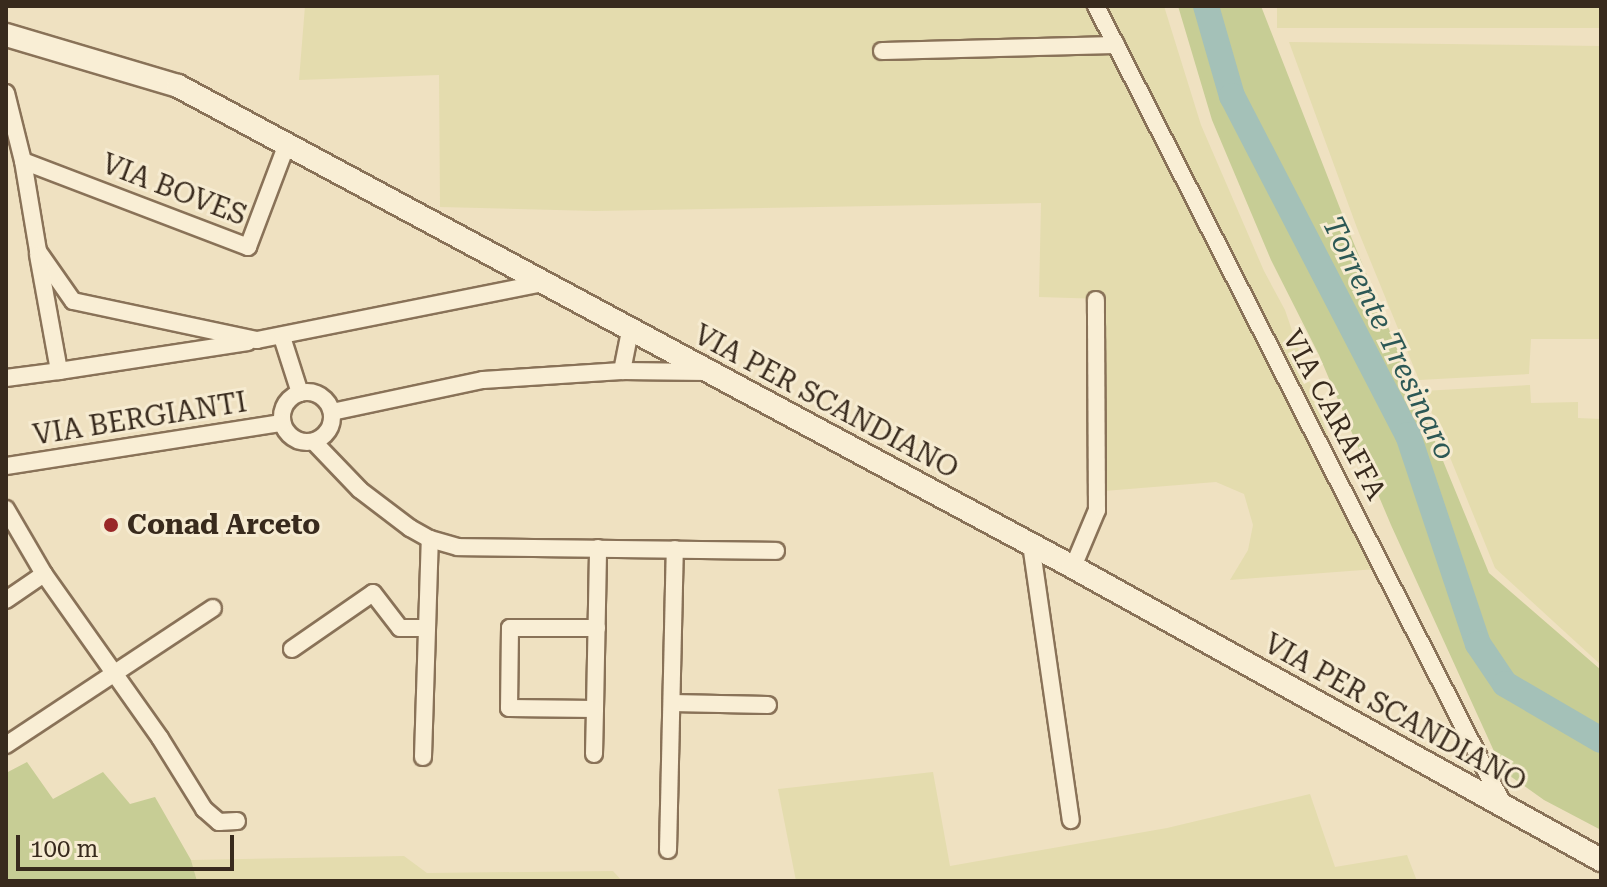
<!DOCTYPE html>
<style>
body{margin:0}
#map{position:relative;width:1607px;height:887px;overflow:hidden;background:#efe1c1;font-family:"Roboto Serif",serif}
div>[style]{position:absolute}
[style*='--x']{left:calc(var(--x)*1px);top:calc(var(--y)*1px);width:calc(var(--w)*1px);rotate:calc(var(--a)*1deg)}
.farmland>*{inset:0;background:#e4dcae;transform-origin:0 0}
.green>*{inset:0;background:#c7cd95}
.river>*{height:26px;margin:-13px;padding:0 13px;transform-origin:13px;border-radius:13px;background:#a4c1b8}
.roads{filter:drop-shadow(2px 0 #897258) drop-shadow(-2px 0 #897258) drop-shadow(0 2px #897258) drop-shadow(0 -2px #897258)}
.minor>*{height:16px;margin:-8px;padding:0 8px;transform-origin:8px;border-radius:8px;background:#f9eed5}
.minor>.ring{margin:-8px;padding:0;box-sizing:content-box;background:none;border:16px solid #f9eed5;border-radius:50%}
.tertiary>*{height:22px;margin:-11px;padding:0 11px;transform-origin:11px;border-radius:11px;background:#f9eed5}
.dots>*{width:22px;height:22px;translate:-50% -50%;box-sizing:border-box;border:4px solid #f6ebd1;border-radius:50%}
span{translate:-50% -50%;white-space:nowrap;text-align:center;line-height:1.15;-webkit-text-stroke:6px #f6ebd1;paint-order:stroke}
.street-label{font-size:28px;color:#382a1d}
.poi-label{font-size:28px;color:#382a1d;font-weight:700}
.left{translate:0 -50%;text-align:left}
.water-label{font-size:30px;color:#2c5855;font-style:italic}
.frame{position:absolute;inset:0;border:8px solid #382a1d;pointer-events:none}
.scale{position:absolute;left:16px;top:835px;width:218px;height:36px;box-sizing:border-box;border:4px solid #382a1d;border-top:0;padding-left:10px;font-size:24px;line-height:28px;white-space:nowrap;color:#382a1d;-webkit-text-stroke:6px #f6ebd1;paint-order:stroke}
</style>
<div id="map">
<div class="farmland">
<i style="clip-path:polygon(305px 6px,1164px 6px,1201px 125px,1264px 271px,1285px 310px,1332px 447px,1344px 506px,1376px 569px,1230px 580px,1248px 550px,1253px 525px,1244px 494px,1216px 482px,1104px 491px,1103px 299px,1039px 297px,1041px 203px,595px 211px,440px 207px,439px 75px,299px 80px)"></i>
<i style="left:1277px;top:6px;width:324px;height:22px"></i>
<i style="clip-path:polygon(1289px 42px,1601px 46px,1601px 339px,1531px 339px,1529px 374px,1419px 380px,1357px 228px)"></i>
<i style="clip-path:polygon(1530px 385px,1531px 403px,1578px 402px,1578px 418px,1601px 419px,1601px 665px,1495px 568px,1423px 391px)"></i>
<i style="clip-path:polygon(933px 772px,950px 866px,1167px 828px,1310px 794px,1335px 867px,1407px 855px,1417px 881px,796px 881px,778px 789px)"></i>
<i style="clip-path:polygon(404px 856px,427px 873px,613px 871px,622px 881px,197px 881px,191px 860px)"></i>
</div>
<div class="green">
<i style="clip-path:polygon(1178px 6px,1261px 6px,1350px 234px,1489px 573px,1601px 670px,1601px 830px,1544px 800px,1503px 771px,1391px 525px,1319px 355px,1271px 260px,1212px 120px)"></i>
<i style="clip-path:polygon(27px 762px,53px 799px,103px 772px,130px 804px,155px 797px,191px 860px,197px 881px,6px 881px,6px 773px)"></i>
</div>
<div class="river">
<i style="--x:1206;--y:6;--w:94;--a:73.9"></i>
<i style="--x:1232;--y:96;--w:382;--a:62.6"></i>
<i style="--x:1408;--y:435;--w:220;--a:71.5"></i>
<i style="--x:1478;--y:644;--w:48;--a:56"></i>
<i style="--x:1505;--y:684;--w:111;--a:30.3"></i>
</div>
<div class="roads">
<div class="minor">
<i style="--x:1096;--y:6;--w:898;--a:62.98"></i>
<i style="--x:882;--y:51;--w:234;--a:-1.5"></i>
<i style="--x:6;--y:93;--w:70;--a:76"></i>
<i style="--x:23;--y:161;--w:91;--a:80.5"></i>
<i style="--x:38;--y:251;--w:61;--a:55"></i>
<i style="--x:73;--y:301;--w:188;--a:12"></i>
<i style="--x:257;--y:340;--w:292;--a:-11.3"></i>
<i style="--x:23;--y:161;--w:241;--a:20.9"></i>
<i style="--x:248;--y:247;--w:110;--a:-69.3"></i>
<i style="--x:38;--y:255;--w:118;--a:79.7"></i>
<i style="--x:59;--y:371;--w:191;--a:-8.7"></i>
<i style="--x:282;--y:337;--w:59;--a:72.2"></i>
<i style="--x:622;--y:371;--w:41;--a:-78.7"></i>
<i style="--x:6;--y:378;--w:53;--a:-7.5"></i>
<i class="ring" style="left:282px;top:392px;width:34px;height:34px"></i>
<i style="--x:332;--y:412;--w:154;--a:-12"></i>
<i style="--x:483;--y:380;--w:139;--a:-3.7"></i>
<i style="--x:622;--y:371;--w:85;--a:0.7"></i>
<i style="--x:314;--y:442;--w:66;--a:46.2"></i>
<i style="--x:360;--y:490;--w:63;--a:37.2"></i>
<i style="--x:410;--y:528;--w:23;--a:29"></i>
<i style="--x:430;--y:539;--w:29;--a:16"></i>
<i style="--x:458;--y:547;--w:318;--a:0.7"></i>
<i style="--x:6;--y:466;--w:279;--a:-8.9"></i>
<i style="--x:6;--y:509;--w:75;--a:59.7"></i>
<i style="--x:44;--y:574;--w:201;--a:54.7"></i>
<i style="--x:160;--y:738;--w:84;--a:58.2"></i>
<i style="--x:204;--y:809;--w:20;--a:41"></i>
<i style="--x:219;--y:822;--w:18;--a:-3"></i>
<i style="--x:1031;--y:544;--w:279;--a:81.8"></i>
<i style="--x:1073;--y:567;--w:62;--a:-67.2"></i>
<i style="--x:1097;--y:510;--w:210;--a:-90.3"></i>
<i style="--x:6;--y:600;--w:46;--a:-34.4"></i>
<i style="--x:597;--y:628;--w:87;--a:180"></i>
<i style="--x:510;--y:628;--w:80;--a:90.7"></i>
<i style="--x:509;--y:708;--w:86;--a:0.7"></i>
<i style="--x:595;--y:709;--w:161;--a:-88.9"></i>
<i style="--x:292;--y:649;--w:98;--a:-34.7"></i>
<i style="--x:373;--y:593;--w:44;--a:52.4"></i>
<i style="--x:400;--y:628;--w:27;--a:0"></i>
<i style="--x:672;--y:703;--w:96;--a:1.2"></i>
<i style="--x:6;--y:745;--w:248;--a:-33.5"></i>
<i style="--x:594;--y:754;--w:45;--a:-88.7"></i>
<i style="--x:423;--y:757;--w:218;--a:-88.2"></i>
<i style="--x:668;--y:850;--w:301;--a:-88.7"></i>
</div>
<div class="tertiary">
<i style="--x:6;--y:35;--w:179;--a:16.5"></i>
<i style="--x:178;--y:86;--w:1016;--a:28.25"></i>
<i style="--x:1073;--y:567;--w:604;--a:29.03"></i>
</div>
</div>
<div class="dots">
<i style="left:111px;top:525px;background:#992728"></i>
</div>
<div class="street-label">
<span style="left:174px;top:190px;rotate:21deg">VIA BOVES</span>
<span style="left:826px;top:402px;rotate:28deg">VIA PER SCANDIANO</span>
<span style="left:1334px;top:415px;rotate:62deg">VIA CARAFFA</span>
<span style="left:140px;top:419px;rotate:-9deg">VIA BERGIANTI</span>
<span style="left:1395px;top:713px;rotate:29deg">VIA PER SCANDIANO</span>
</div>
<div class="poi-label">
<span class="left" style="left:127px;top:525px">Conad Arceto</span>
</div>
<div class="water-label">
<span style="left:1389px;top:338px;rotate:64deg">Torrente Tresinaro</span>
</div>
<div class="frame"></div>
<div class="scale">100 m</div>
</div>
